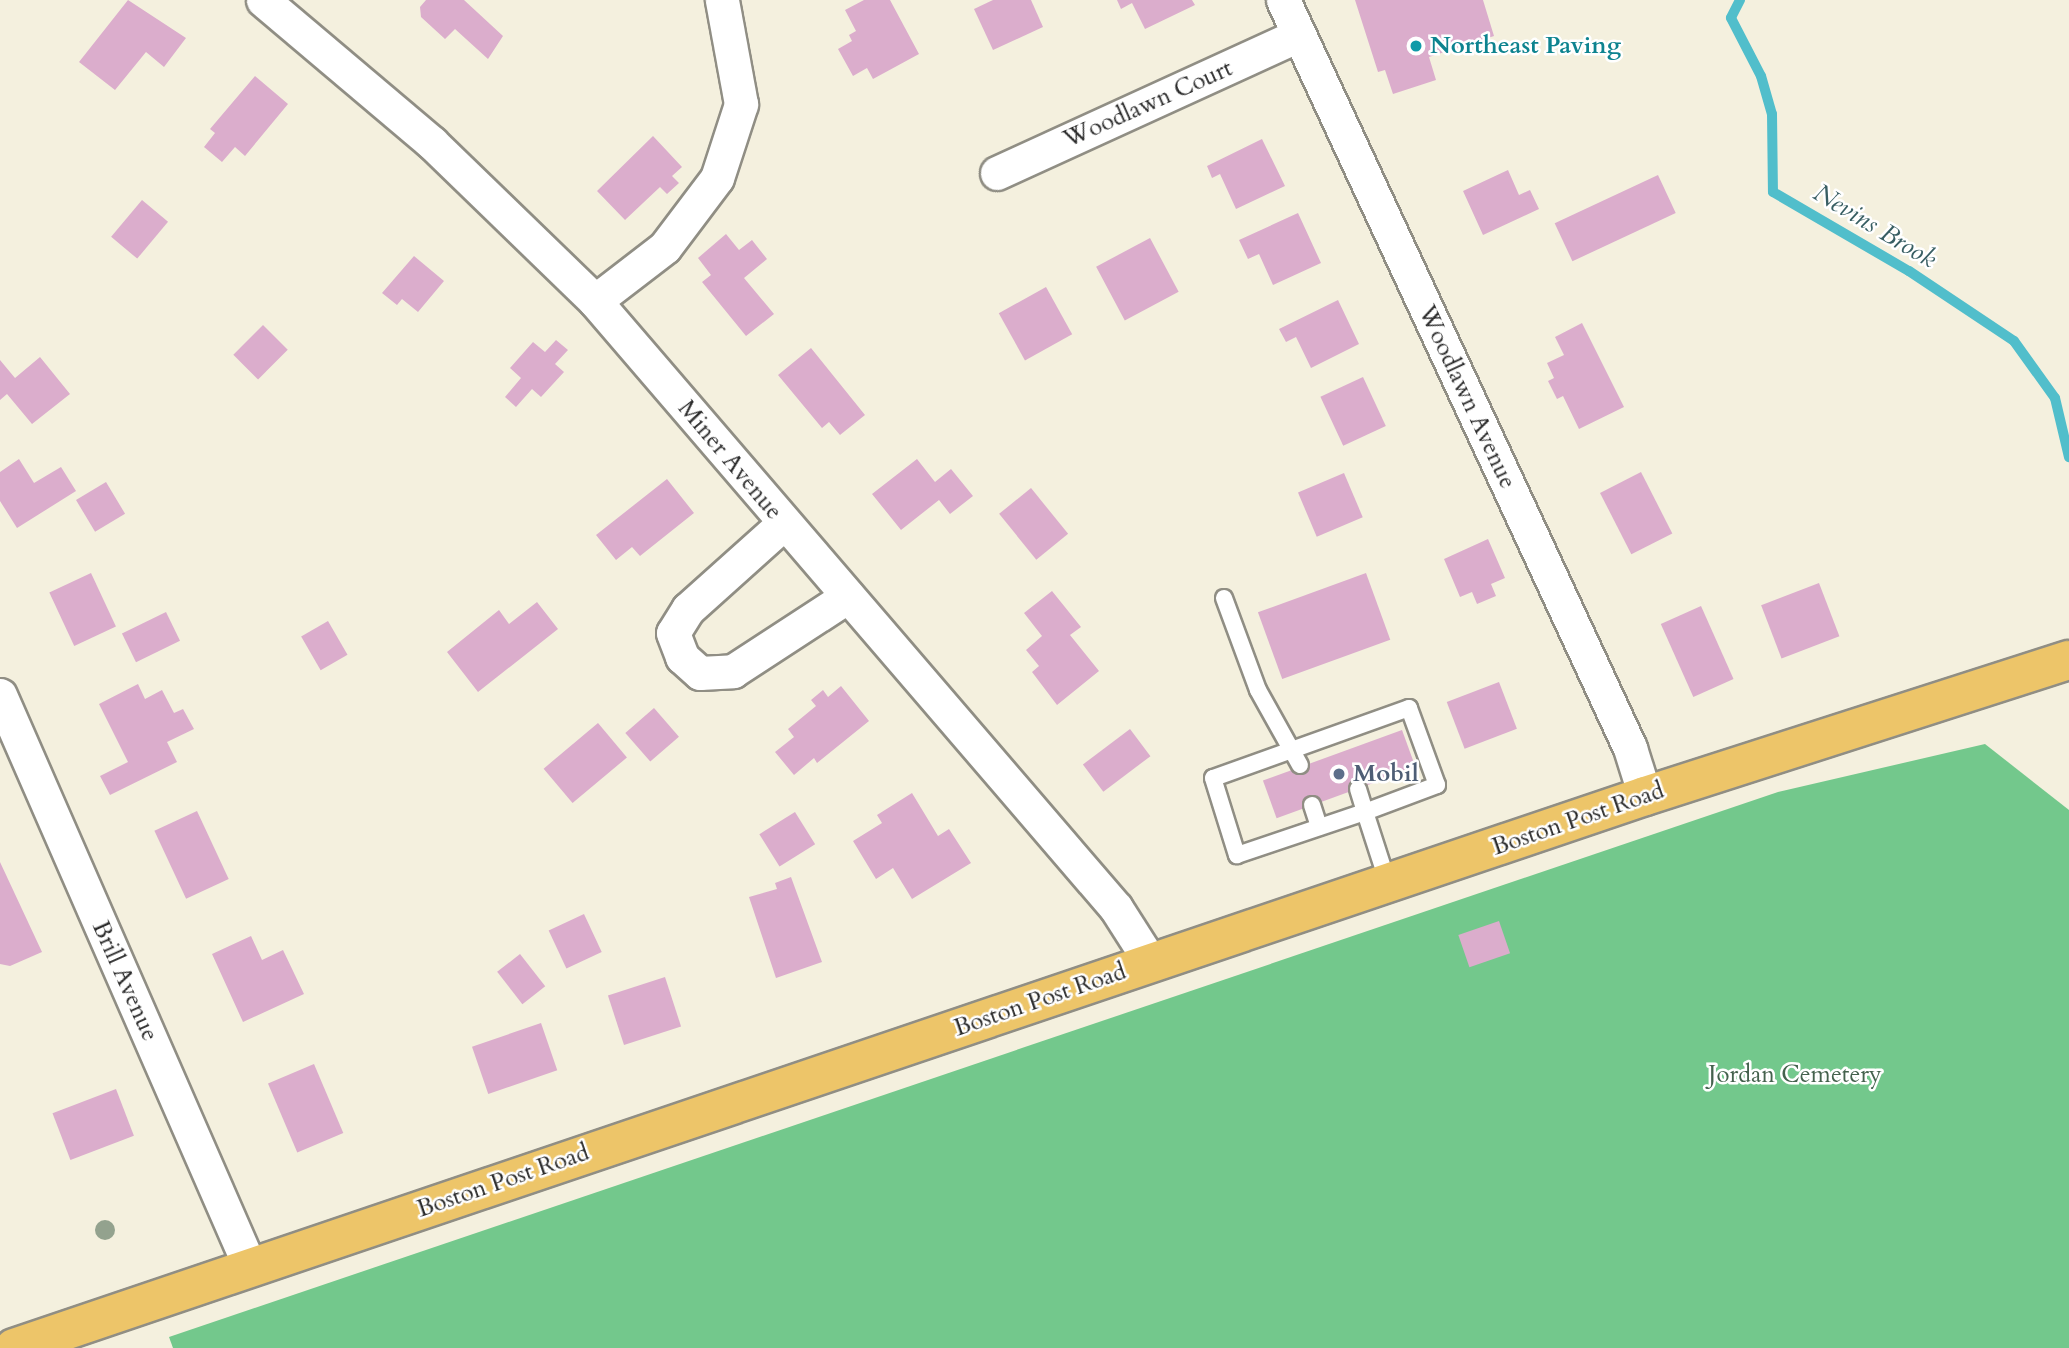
<!DOCTYPE html>
<style>
body{margin:0}
#map{position:relative;width:2069px;height:1348px;overflow:hidden;background:#f4f0de;font-family:Cardo,serif}
div>[style]{position:absolute}
[style*='--x']{left:calc(var(--x)*1px);top:calc(var(--y)*1px);width:calc(var(--w)*1px);rotate:calc(var(--a)*1deg)}
.green>*{inset:0;background:#73c88c}
.stream>*{height:10px;margin:-5px;padding:0 5px;transform-origin:5px;border-radius:5px;background:#51becb}
.building>*{inset:0;background:#dbadcc;transform-origin:0 0}
.roads{filter:drop-shadow(2px 0 #908e84) drop-shadow(-2px 0 #908e84) drop-shadow(0 2px #908e84) drop-shadow(0 -2px #908e84)}
.service>*{height:16px;margin:-8px;padding:0 8px;transform-origin:8px;border-radius:8px;background:#fff}
.minor>*{height:33px;margin:-16.5px;padding:0 16.5px;transform-origin:16.5px;border-radius:16.5px;background:#fff}
.primary>*{height:38px;margin:-19px;padding:0 19px;transform-origin:19px;border-radius:19px;background:#edc569}
.trees>*{width:20px;height:20px;margin:-10px;border-radius:50%;background:#93a28e}
.dots>*{width:19px;height:19px;translate:-50% -50%;box-sizing:border-box;border:4px solid #fff;border-radius:50%}
span{translate:-50% -50%;white-space:nowrap;text-align:center;line-height:1.15;-webkit-text-stroke:5px #fff;paint-order:stroke}
.culture-label{font-size:24px;color:#0d838f;font-weight:700}
.left{translate:0 -50%;text-align:left}
.street-label{font-size:24px;color:#2b2b2b}
.service-label{font-size:24px;color:#4e5e75;font-weight:700}
.park-label{font-size:24px;color:#44624d}
.water-label{font-size:26px;color:#385e63;font-style:italic}
</style>
<div id="map">
<div class="green">
<i style="clip-path:polygon(1985px 744px,2069px 810px,2069px 1348px,173px 1348px,169px 1337px,1778px 792px)"></i>
</div>
<div class="stream">
<i style="--x:1740;--y:0;--w:20;--a:117"></i>
<i style="--x:1731;--y:18;--w:65;--a:62.7"></i>
<i style="--x:1761;--y:76;--w:40;--a:74"></i>
<i style="--x:1772;--y:114;--w:78;--a:89.3"></i>
<i style="--x:1773;--y:192;--w:157;--a:30.2"></i>
<i style="--x:1909;--y:271;--w:126;--a:33.7"></i>
<i style="--x:2014;--y:341;--w:70;--a:54.3"></i>
<i style="--x:2055;--y:398;--w:61;--a:76.7"></i>
</div>
<div class="building">
<i style="clip-path:polygon(128px 0,186px 38px,164px 67px,146px 52px,115px 90px,79px 62px)"></i>
<i style="clip-path:polygon(426px 0,464px 0,503px 36px,488px 59px,455px 29px,445px 39px,421px 17px,420px 7px)"></i>
<i style="clip-path:polygon(864px 0,890px 0,919px 54px,873px 79px,867px 68px,853px 76px,838px 49px,852px 41px,849px 35px,856px 31px,845px 10px)"></i>
<i style="clip-path:polygon(993px 0,1031px 0,1043px 27px,993px 50px,974px 9px)"></i>
<i style="clip-path:polygon(1117px 0,1192px 0,1195px 5px,1145px 29px,1132px 3px,1121px 9px)"></i>
<i style="clip-path:polygon(1355px 0,1483px 0,1494px 36px,1429px 57px,1436px 80px,1393px 94px,1385px 70px,1378px 72px)"></i>
<i style="clip-path:polygon(255px 76px,288px 104px,245px 156px,235px 147px,222px 162px,204px 147px,215px 133px,210px 129px)"></i>
<i style="clip-path:polygon(653px 136px,682px 167px,672px 176px,679px 183px,667px 194px,660px 187px,625px 220px,597px 191px)"></i>
<i style="clip-path:polygon(1262px 139px,1285px 186px,1236px 209px,1220px 174px,1212px 178px,1207px 166px)"></i>
<i style="clip-path:polygon(1508px 170px,1519px 195px,1530px 190px,1539px 209px,1483px 235px,1463px 191px)"></i>
<i style="left:1658px;top:175px;width:42px;height:114px;rotate:65deg"></i>
<i style="left:142px;top:200px;width:34px;height:48px;rotate:40deg"></i>
<i style="clip-path:polygon(1298px 213px,1321px 263px,1273px 285px,1259px 254px,1248px 259px,1239px 240px)"></i>
<i style="clip-path:polygon(726px 234px,739px 250px,752px 240px,767px 259px,744px 278px,774px 314px,746px 336px,702px 282px,711px 275px,698px 258px)"></i>
<i style="left:1150px;top:238px;width:61px;height:61px;rotate:62deg"></i>
<i style="clip-path:polygon(414px 256px,444px 281px,418px 312px,402px 299px,397px 305px,382px 293px)"></i>
<i style="left:1046px;top:287px;width:54px;height:54px;rotate:61deg"></i>
<i style="clip-path:polygon(1338px 300px,1359px 344px,1311px 368px,1296px 337px,1286px 342px,1279px 329px)"></i>
<i style="clip-path:polygon(1582px 323px,1624px 407px,1579px 429px,1563px 396px,1557px 399px,1548px 381px,1554px 378px,1547px 363px,1564px 355px,1555px 337px)"></i>
<i style="left:263px;top:325px;width:35px;height:42px;rotate:45deg"></i>
<i style="clip-path:polygon(556px 340px,568px 350px,555px 364px,564px 372px,541px 397px,532px 389px,516px 407px,505px 397px,521px 378px,510px 368px,533px 342px,545px 352px)"></i>
<i style="clip-path:polygon(811px 348px,865px 415px,840px 435px,829px 422px,822px 428px,778px 375px)"></i>
<i style="clip-path:polygon(40px 357px,70px 394px,32px 424px,7px 394px,0 400px,0 360px,15px 378px)"></i>
<i style="left:1363px;top:377px;width:54px;height:47px;rotate:65deg"></i>
<i style="clip-path:polygon(19px 459px,34px 483px,61px 467px,76px 491px,17px 528px,0 501px,0 472px)"></i>
<i style="clip-path:polygon(917px 459px,935px 482px,951px 469px,973px 496px,950px 514px,939px 500px,901px 530px,872px 494px)"></i>
<i style="left:1641px;top:472px;width:69px;height:46px;rotate:63deg"></i>
<i style="left:1344px;top:473px;width:48px;height:50px;rotate:67deg"></i>
<i style="clip-path:polygon(667px 479px,694px 513px,640px 556px,632px 547px,616px 560px,596px 535px)"></i>
<i style="left:106px;top:482px;width:37px;height:35px;rotate:59deg"></i>
<i style="left:1031px;top:488px;width:59px;height:41px;rotate:51deg"></i>
<i style="clip-path:polygon(1488px 539px,1505px 578px,1491px 584px,1496px 596px,1477px 604px,1472px 592px,1460px 597px,1444px 559px)"></i>
<i style="left:91px;top:573px;width:59px;height:46px;rotate:65deg"></i>
<i style="left:1366px;top:573px;width:71px;height:115px;rotate:70deg"></i>
<i style="left:1819px;top:583px;width:57px;height:62px;rotate:69deg"></i>
<i style="clip-path:polygon(1052px 591px,1081px 627px,1070px 635px,1099px 671px,1057px 705px,1032px 672px,1039px 666px,1026px 650px,1042px 636px,1024px 613px)"></i>
<i style="clip-path:polygon(537px 602px,558px 629px,478px 692px,447px 652px,499px 610px,509px 624px)"></i>
<i style="left:1701px;top:606px;width:80px;height:44px;rotate:66deg"></i>
<i style="left:166px;top:612px;width:32px;height:49px;rotate:64deg"></i>
<i style="left:328px;top:621px;width:39px;height:31px;rotate:60deg"></i>
<i style="left:1499px;top:682px;width:50px;height:56px;rotate:69deg"></i>
<i style="clip-path:polygon(138px 684px,145px 699px,162px 690px,174px 713px,183px 709px,194px 729px,167px 742px,177px 762px,110px 795px,100px 776px,128px 762px,99px 704px)"></i>
<i style="clip-path:polygon(841px 686px,869px 721px,817px 763px,814px 758px,794px 775px,775px 752px,794px 737px,788px 729px,816px 706px,811px 700px,823px 690px,828px 697px)"></i>
<i style="left:654px;top:708px;width:38px;height:38px;rotate:49deg"></i>
<i style="left:598px;top:723px;width:45px;height:71px;rotate:50deg"></i>
<i style="left:1130px;top:729px;width:34px;height:59px;rotate:53deg"></i>
<i style="left:1402px;top:730px;width:40px;height:148px;rotate:70deg"></i>
<i style="clip-path:polygon(912px 793px,938px 836px,949px 829px,971px 863px,912px 899px,893px 868px,876px 879px,853px 841px,882px 823px,877px 815px)"></i>
<i style="left:197px;top:811px;width:75px;height:47px;rotate:65deg"></i>
<i style="left:795px;top:812px;width:38px;height:42px;rotate:58deg"></i>
<i style="clip-path:polygon(0 862px,42px 952px,10px 966px,0 964px)"></i>
<i style="clip-path:polygon(791px 877px,822px 962px,776px 978px,749px 897px,777px 889px,775px 883px)"></i>
<i style="left:584px;top:914px;width:42px;height:39px;rotate:65deg"></i>
<i style="left:1499px;top:921px;width:34px;height:43px;rotate:71deg"></i>
<i style="clip-path:polygon(251px 936px,262px 960px,283px 950px,304px 994px,243px 1022px,212px 954px)"></i>
<i style="left:520px;top:954px;width:41px;height:29px;rotate:52deg"></i>
<i style="left:665px;top:977px;width:52px;height:60px;rotate:72deg"></i>
<i style="left:541px;top:1023px;width:50px;height:73px;rotate:71deg"></i>
<i style="left:314px;top:1064px;width:75px;height:50px;rotate:67deg"></i>
<i style="left:116px;top:1089px;width:50px;height:68px;rotate:69deg"></i>
</div>
<div class="roads">
<div class="service">
<i style="--x:1224;--y:598;--w:98;--a:69.7"></i>
<i style="--x:1258;--y:690;--w:86;--a:60.8"></i>
<i style="--x:1358;--y:789;--w:24;--a:73"></i>
<i style="--x:1365;--y:812;--w:77;--a:-20.6"></i>
<i style="--x:1437;--y:785;--w:82;--a:-110"></i>
<i style="--x:1409;--y:708;--w:208;--a:160.3"></i>
<i style="--x:1213;--y:778;--w:81;--a:72.7"></i>
<i style="--x:1237;--y:855;--w:135;--a:-18.6"></i>
<i style="--x:1365;--y:812;--w:75;--a:72.1"></i>
<i style="--x:1312;--y:805;--w:23;--a:72"></i>
</div>
<div class="minor">
<i style="--x:263;--y:0;--w:221;--a:40.2"></i>
<i style="--x:432;--y:143;--w:227;--a:44.1"></i>
<i style="--x:595;--y:301;--w:800;--a:49.36"></i>
<i style="--x:1116;--y:908;--w:65;--a:57.5"></i>
<i style="--x:1283;--y:0;--w:825;--a:65.11"></i>
<i style="--x:1630;--y:748;--w:50;--a:72.6"></i>
<i style="--x:997;--y:173;--w:332;--a:-24.6"></i>
<i style="--x:595;--y:301;--w:88;--a:-37.6"></i>
<i style="--x:665;--y:247;--w:86;--a:-53"></i>
<i style="--x:717;--y:178;--w:78;--a:-72"></i>
<i style="--x:741;--y:104;--w:106;--a:-100.4"></i>
<i style="--x:784;--y:523;--w:129;--a:138.1"></i>
<i style="--x:688;--y:609;--w:28;--a:122"></i>
<i style="--x:673;--y:633;--w:26;--a:69"></i>
<i style="--x:682;--y:657;--w:24;--a:42"></i>
<i style="--x:700;--y:673;--w:33;--a:-3"></i>
<i style="--x:733;--y:671;--w:137;--a:-33.1"></i>
<i style="--x:0;--y:695;--w:624;--a:66.39"></i>
</div>
<div class="primary">
<i style="--x:14;--y:1348;--w:1722;--a:-18.7"></i>
<i style="--x:1645;--y:796;--w:445;--a:-17.8"></i>
</div>
</div>
<div class="trees">
<i style="left:105px;top:1230px"></i>
</div>
<div class="dots">
<i style="left:1416px;top:46px;background:#0f9aa8"></i>
<i style="left:1339px;top:774px;background:#5c6f8a"></i>
</div>
<div class="culture-label">
<span class="left" style="left:1430px;top:46px">Northeast Paving</span>
</div>
<div class="street-label">
<span style="left:1148px;top:104px;rotate:-24deg">Woodlawn Court</span>
<span style="left:1467px;top:397px;rotate:65deg">Woodlawn Avenue</span>
<span style="left:730px;top:460px;rotate:50deg">Miner Avenue</span>
<span style="left:1578px;top:819px;rotate:-19deg">Boston Post Road</span>
<span style="left:125px;top:981px;rotate:66deg">Brill Avenue</span>
<span style="left:1040px;top:1000px;rotate:-19deg">Boston Post Road</span>
<span style="left:503px;top:1181px;rotate:-19deg">Boston Post Road</span>
</div>
<div class="service-label">
<span class="left" style="left:1353px;top:774px">Mobil</span>
</div>
<div class="park-label">
<span style="left:1795px;top:1075px">Jordan Cemetery</span>
</div>
<div class="water-label">
<span style="left:1875px;top:226px;rotate:31deg">Nevins Brook</span>
</div>
</div>
